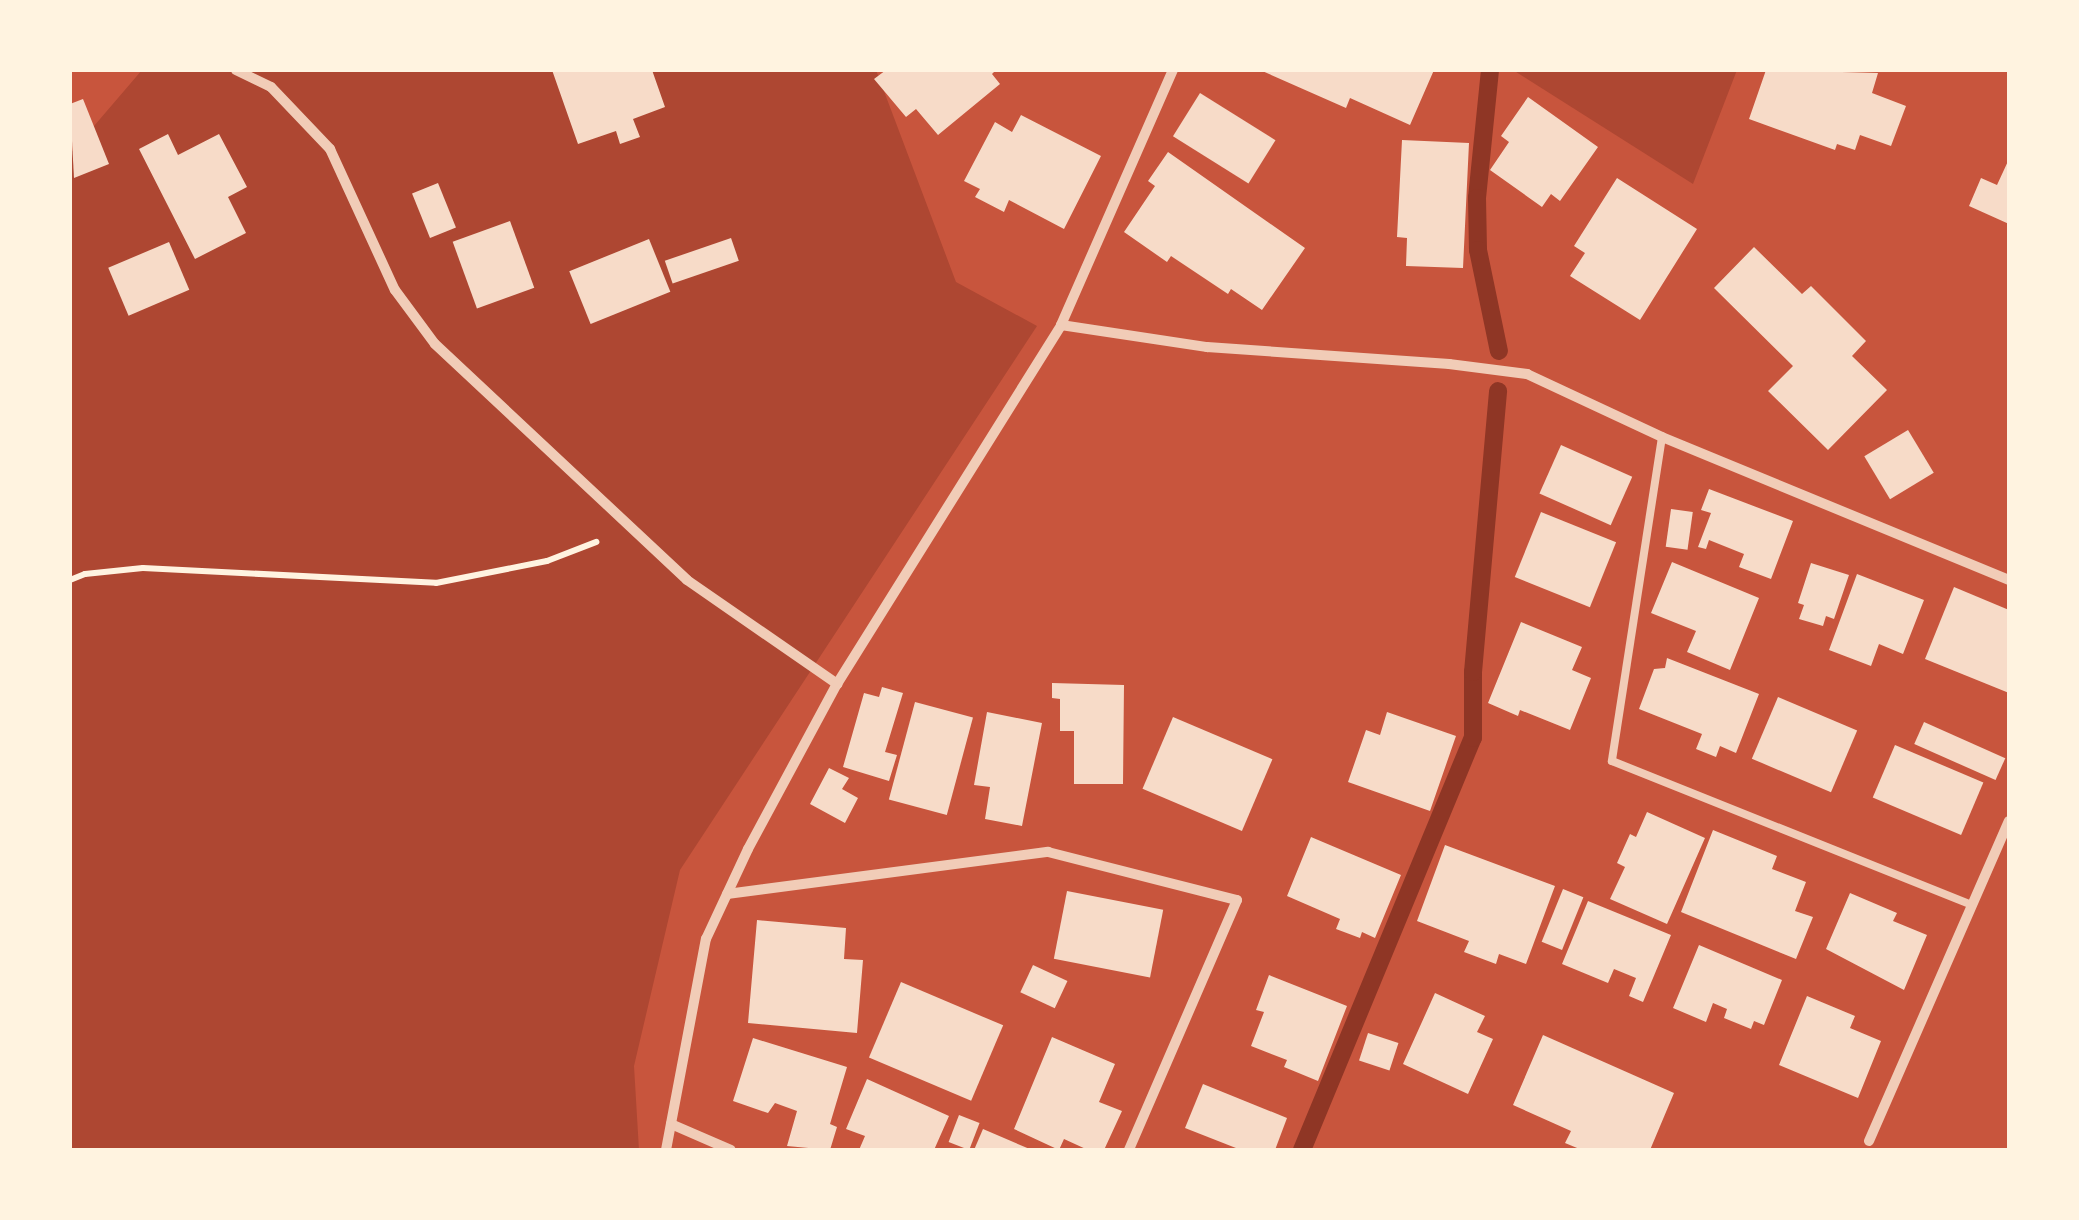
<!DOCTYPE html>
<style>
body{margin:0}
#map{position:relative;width:2079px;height:1220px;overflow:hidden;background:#c8553d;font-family:Poppins,sans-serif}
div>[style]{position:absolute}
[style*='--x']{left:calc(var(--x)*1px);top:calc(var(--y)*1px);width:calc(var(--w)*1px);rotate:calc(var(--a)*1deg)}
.green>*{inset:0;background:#ae4732}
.stream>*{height:18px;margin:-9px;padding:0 9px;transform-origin:9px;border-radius:9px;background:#8f3625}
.building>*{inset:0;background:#f7dbc8;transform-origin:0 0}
.path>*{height:6px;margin:-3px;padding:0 3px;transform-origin:3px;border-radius:3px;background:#fff3e0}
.service>*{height:8px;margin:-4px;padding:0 4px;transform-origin:4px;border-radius:4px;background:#f1ccb7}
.minor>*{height:10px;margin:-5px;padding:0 5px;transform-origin:5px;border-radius:5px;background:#f1ccb7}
span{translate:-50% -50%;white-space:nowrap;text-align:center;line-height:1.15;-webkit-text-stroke:8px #fff3e0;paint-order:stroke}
.frame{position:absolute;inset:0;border:72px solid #fff3e0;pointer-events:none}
</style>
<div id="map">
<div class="green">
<i style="clip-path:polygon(142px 70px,876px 70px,956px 282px,1037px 326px,680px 870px,634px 1066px,639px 1150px,70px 1150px,70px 154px)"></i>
<i style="clip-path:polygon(1513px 70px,1737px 70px,1693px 184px)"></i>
</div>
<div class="stream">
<i style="--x:1490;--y:70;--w:129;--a:95.8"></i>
<i style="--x:1477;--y:198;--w:52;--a:88.9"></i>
<i style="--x:1478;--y:250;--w:103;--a:78.3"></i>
<i style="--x:1302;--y:1150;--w:446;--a:-67.5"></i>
<i style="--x:1473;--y:738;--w:66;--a:-90"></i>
<i style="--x:1473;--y:672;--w:282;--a:-84.9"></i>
</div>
<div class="building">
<i style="clip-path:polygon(552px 70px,652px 70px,665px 107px,633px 119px,640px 137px,620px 144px,616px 131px,578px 144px)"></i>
<i style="clip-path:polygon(886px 70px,996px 70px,992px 74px,1000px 84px,938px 135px,916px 109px,906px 117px,874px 79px)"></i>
<i style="clip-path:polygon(1260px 70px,1434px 70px,1410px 125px,1350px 98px,1346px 108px)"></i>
<i style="clip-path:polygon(1766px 70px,1878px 73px,1872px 93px,1906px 106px,1891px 146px,1860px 135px,1855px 150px,1837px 144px,1835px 150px,1749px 119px)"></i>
<i style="left:1200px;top:93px;width:89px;height:51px;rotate:32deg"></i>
<i style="clip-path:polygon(1528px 97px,1598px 147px,1560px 201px,1551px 194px,1542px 207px,1490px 170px,1509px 142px,1501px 136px)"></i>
<i style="clip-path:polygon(83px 99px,109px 164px,74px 178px,70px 104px)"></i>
<i style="clip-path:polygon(1021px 115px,1101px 156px,1064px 229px,1009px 200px,1004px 212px,975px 197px,980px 189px,964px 181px,995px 122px,1012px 132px)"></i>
<i style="clip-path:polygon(168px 134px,178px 155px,219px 134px,247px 187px,228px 197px,246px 233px,195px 259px,139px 149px)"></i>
<i style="clip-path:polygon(1402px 140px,1469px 143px,1463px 268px,1406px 266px,1407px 238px,1397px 237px)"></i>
<i style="clip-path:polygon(1168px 152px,1305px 248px,1262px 310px,1231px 289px,1228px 294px,1171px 256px,1167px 262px,1124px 232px,1155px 186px,1148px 181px)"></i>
<i style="clip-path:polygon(2009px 159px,2009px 224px,1969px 206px,1981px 178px,1997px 185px)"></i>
<i style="clip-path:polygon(1617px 178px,1697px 229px,1640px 320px,1570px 276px,1585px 253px,1574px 246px)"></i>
<i style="left:438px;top:183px;width:48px;height:28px;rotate:68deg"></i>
<i style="left:510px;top:221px;width:71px;height:61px;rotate:70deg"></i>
<i style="left:731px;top:238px;width:24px;height:70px;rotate:71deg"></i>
<i style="left:649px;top:239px;width:57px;height:86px;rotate:68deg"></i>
<i style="left:169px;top:242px;width:52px;height:66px;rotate:67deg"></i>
<i style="clip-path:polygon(1754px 247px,1802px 294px,1811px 286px,1866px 341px,1852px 356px,1887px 390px,1828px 450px,1768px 391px,1793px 366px,1714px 288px)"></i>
<i style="left:1908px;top:430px;width:50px;height:51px;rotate:59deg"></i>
<i style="left:1561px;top:445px;width:78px;height:53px;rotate:24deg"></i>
<i style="clip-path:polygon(1709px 489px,1793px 521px,1771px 579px,1739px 567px,1744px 554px,1709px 540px,1706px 549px,1698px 547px,1711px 513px,1701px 510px)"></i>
<i style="left:1671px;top:509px;width:22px;height:38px;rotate:8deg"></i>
<i style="left:1541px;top:512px;width:81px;height:70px;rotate:22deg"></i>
<i style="clip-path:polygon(1672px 562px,1759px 598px,1730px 670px,1687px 652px,1696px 631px,1651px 613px)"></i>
<i style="clip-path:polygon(1811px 563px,1849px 575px,1834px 619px,1826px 616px,1823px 626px,1799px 619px,1804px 605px,1798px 603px)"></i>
<i style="clip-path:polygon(1857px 574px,1924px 600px,1903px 654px,1879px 644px,1871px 666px,1829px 650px)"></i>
<i style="clip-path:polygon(1954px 587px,2009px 610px,2009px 693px,1925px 659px)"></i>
<i style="clip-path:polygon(1521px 622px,1582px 647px,1572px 670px,1591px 678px,1570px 730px,1520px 710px,1518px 716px,1488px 703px)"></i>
<i style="clip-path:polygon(1667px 658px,1759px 694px,1736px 753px,1720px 746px,1716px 757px,1696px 749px,1702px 734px,1639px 709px,1654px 669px,1665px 668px)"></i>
<i style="clip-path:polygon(1052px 683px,1124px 685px,1123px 784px,1074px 784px,1074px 731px,1060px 731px,1060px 699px,1052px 698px)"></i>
<i style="clip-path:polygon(882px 687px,903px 693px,885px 752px,897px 755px,889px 781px,843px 767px,864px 693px,879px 697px)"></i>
<i style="left:1778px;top:697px;width:86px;height:67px;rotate:23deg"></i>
<i style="left:915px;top:702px;width:60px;height:101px;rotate:15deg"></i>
<i style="clip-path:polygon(987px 712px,1042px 723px,1022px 826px,985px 819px,990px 787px,974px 785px)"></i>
<i style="clip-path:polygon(1387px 712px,1456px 736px,1430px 811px,1348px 782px,1366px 730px,1380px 735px)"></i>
<i style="left:1173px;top:717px;width:108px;height:78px;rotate:23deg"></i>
<i style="left:1924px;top:722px;width:89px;height:24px;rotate:24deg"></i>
<i style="left:1895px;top:745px;width:96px;height:57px;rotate:23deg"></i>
<i style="clip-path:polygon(829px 768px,849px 778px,842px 789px,858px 798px,845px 823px,810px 804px)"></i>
<i style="clip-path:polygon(1647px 812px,1705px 838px,1667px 924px,1610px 899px,1625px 867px,1617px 863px,1630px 834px,1636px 837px)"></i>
<i style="clip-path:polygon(1713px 830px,1777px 856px,1772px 869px,1806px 882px,1795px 911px,1813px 917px,1796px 959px,1681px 912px)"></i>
<i style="clip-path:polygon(1311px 837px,1401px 875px,1375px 938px,1362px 932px,1360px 938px,1336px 929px,1340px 919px,1287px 896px)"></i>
<i style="clip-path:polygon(1445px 845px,1555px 886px,1526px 964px,1499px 954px,1496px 964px,1464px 952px,1469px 941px,1417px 921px)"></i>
<i style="left:1563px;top:889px;width:22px;height:57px;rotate:22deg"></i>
<i style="left:1067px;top:891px;width:98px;height:69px;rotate:11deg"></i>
<i style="clip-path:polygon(1850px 893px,1897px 913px,1893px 921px,1927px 935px,1904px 990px,1826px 949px)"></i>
<i style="clip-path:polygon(1588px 901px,1671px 935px,1643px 1002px,1629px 996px,1636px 978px,1614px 969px,1608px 983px,1562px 964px)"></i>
<i style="clip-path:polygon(757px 920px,846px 928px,844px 959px,863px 960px,857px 1033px,748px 1023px)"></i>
<i style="clip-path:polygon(1699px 945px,1782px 980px,1764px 1025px,1754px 1021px,1751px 1029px,1724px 1018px,1727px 1009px,1713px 1003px,1706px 1022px,1673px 1008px)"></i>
<i style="left:1033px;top:965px;width:38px;height:30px;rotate:25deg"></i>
<i style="clip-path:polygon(1269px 975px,1347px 1006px,1318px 1081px,1284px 1067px,1287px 1060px,1251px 1046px,1264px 1012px,1256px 1010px)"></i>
<i style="left:901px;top:982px;width:111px;height:82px;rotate:23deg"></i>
<i style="clip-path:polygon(1435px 993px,1485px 1016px,1477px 1032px,1493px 1039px,1468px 1094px,1403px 1064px)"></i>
<i style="clip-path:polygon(1807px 996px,1855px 1016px,1850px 1028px,1881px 1041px,1858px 1098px,1779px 1065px)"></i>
<i style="left:1368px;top:1033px;width:32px;height:29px;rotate:18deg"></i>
<i style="clip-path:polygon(1543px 1035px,1674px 1093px,1650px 1150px,1582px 1150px,1565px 1143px,1571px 1131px,1513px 1105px)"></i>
<i style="clip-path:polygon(1052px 1037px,1115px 1064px,1099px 1102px,1122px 1111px,1104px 1150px,1088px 1150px,1064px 1139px,1059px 1150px,1014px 1129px)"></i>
<i style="clip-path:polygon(753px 1038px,847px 1067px,830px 1124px,837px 1127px,830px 1150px,787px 1146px,797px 1111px,775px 1103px,768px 1113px,733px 1101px)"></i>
<i style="clip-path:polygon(867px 1079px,949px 1116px,934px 1150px,859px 1150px,865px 1136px,846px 1129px)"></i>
<i style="clip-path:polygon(1203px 1084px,1287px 1118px,1275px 1150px,1241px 1150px,1185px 1128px)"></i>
<i style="left:959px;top:1115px;width:22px;height:29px;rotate:21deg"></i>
<i style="clip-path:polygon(983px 1129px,1032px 1150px,974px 1150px)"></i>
</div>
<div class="path">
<i style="--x:70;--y:580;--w:16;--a:-22"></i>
<i style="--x:85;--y:574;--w:58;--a:-5.9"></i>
<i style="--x:143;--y:568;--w:293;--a:2.9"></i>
<i style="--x:436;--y:583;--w:113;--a:-11.2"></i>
<i style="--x:547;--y:561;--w:53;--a:-21.2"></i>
</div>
<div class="service">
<i style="--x:1662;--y:437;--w:328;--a:98.8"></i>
<i style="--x:1612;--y:761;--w:388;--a:21.8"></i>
</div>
<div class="minor">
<i style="--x:236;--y:70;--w:39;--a:26"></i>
<i style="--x:271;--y:87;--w:86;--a:46.4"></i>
<i style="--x:330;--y:149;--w:155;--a:65.3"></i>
<i style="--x:395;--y:290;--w:67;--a:53.5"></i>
<i style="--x:435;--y:344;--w:345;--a:43.1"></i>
<i style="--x:687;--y:580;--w:183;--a:34.7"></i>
<i style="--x:1061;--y:325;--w:148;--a:8.6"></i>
<i style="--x:1207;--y:347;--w:243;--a:4"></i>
<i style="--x:1449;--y:364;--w:79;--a:7.3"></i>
<i style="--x:1527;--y:374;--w:149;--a:25"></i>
<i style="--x:1662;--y:437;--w:375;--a:22.4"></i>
<i style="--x:727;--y:894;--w:324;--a:-7.5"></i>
<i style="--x:1048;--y:852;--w:195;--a:14.3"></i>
<i style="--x:1237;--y:900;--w:272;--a:113.4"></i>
<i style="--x:671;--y:1124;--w:65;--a:23.4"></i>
<i style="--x:1869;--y:1141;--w:349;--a:-66.4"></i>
<i style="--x:666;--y:1150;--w:215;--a:-79.3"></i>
<i style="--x:706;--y:939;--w:99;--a:-65"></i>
<i style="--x:748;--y:849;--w:187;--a:-61.7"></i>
<i style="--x:837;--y:684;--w:423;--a:-58"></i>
<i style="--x:1061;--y:325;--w:279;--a:-66.3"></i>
</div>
<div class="frame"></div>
</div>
